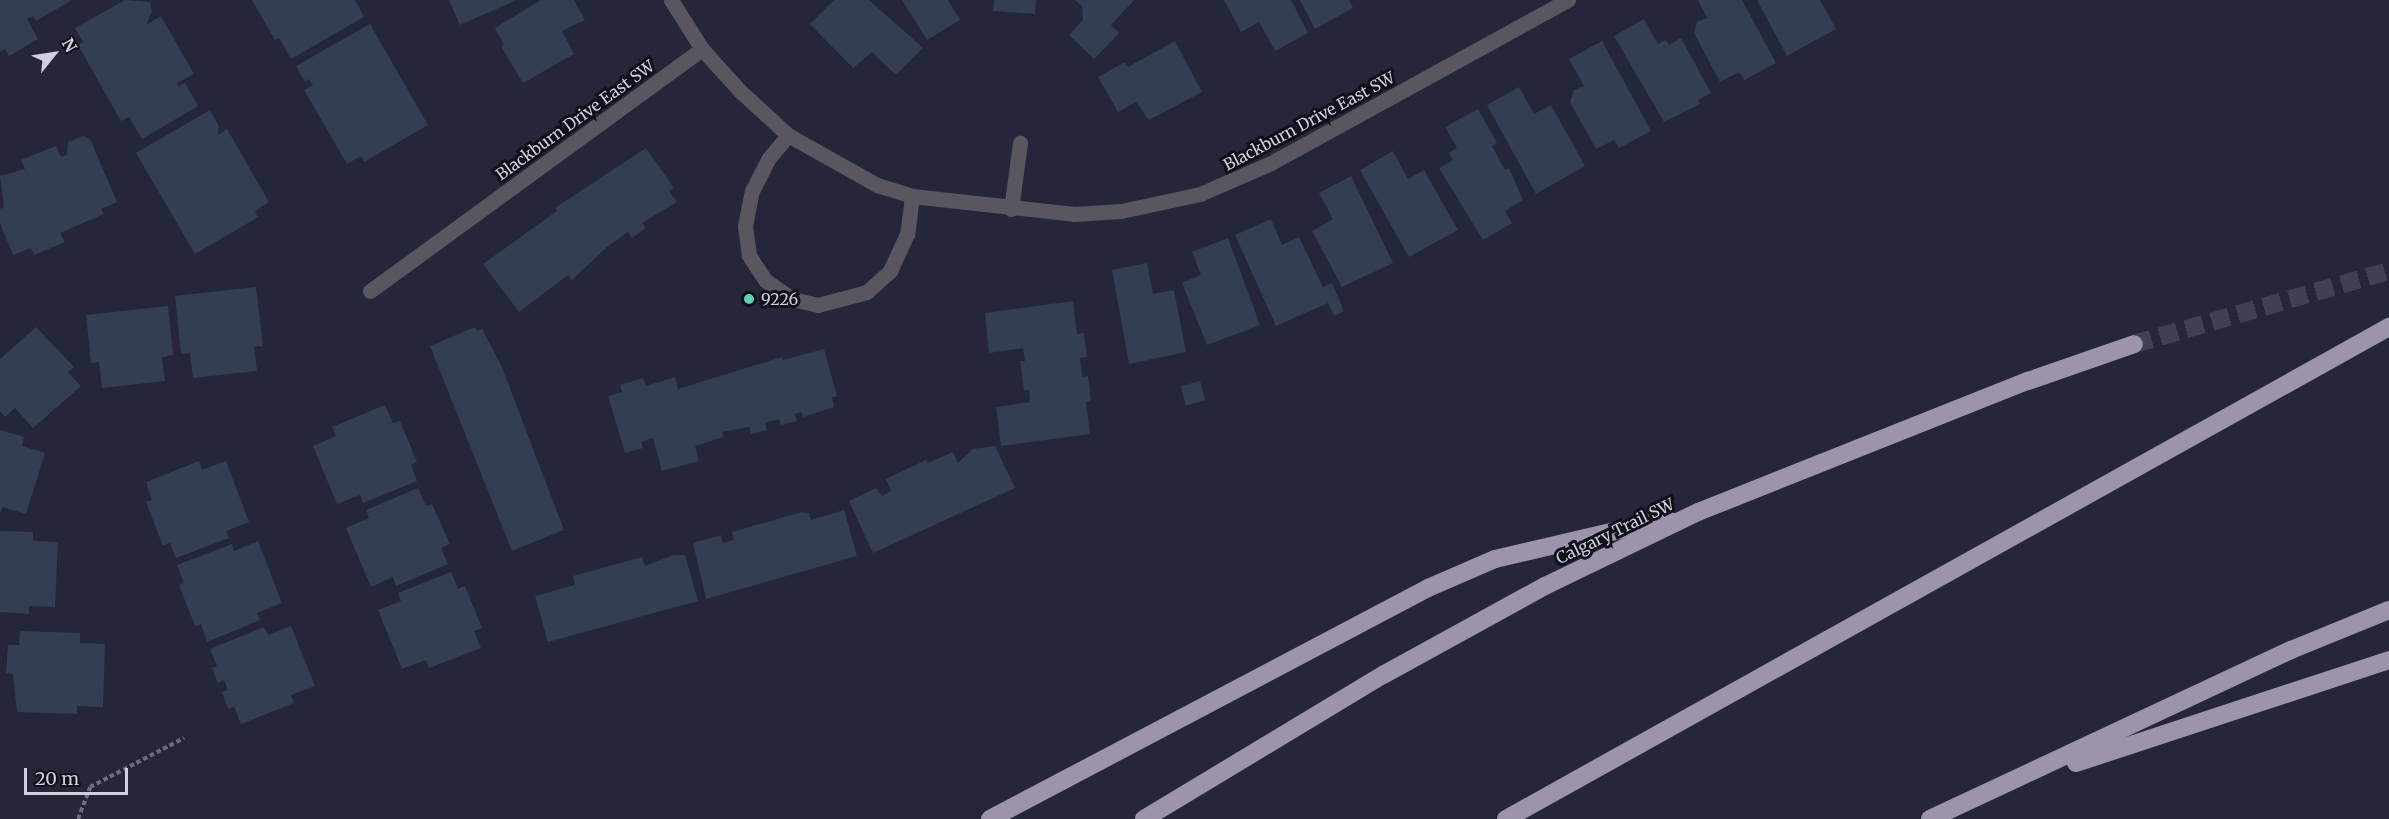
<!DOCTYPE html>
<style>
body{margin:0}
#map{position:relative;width:2389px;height:819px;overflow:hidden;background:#25263a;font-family:Merriweather,serif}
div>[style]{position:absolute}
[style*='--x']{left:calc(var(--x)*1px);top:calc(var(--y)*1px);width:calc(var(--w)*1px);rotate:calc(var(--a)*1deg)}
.building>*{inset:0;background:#333e52;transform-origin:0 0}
.motorway-tunnel>*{height:18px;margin-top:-9px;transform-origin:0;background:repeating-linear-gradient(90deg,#3f4053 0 18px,transparent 0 27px)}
.path>*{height:4px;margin-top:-2px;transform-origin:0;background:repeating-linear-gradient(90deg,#6c6d7f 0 4.5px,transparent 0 7.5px)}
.minor>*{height:15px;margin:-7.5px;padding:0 7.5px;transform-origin:7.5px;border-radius:7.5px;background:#5a5660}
.tertiary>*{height:15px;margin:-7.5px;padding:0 7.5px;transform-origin:7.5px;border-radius:7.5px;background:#5a5660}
.motorway>*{height:18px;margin:-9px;padding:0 9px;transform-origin:9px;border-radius:9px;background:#9d94ac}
.dots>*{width:16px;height:16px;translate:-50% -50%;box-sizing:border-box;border:3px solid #101019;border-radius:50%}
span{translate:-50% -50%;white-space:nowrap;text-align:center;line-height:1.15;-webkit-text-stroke:6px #101019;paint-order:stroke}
.street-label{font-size:16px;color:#d0d1df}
.poi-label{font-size:16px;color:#d0d1df}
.left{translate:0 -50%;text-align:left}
.north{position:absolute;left:24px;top:24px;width:60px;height:60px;-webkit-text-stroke:4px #101019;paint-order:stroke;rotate:60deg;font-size:16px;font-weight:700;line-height:24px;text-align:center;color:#d0d1df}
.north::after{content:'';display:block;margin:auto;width:21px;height:27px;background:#d0d1df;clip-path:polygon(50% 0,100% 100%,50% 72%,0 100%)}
.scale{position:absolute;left:24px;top:768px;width:104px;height:27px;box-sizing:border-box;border:3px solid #d0d1df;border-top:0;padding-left:8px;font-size:18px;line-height:21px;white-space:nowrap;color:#d0d1df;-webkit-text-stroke:4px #101019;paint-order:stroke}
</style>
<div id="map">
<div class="building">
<i style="clip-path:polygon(0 0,72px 0,36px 21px,33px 16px,27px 19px,38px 39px,9px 56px,5px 49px,0 52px)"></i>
<i style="clip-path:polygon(125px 0,150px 2px,152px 12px,146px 25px,161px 16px,194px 74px,177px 83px,179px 86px,185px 83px,198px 106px,142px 139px,129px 117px,121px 121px,78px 45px,83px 42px,75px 28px)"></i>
<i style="clip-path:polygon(252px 0,355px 0,364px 17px,291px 59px,279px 38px,275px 40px)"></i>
<i style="clip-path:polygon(449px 0,517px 0,460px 25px)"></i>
<i style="clip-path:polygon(541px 0,574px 0,585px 20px,562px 31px,574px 54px,523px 83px,501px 46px,504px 45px,495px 28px)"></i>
<i style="clip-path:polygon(834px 0,869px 0,923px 48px,896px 75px,872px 52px,853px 68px,810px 24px)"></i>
<i style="clip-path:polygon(902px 0,948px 0,960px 20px,927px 40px)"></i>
<i style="clip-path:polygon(994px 0,1036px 0,1035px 14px,993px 11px)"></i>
<i style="clip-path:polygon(1075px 0,1134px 0,1111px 25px,1119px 33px,1094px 59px,1069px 35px,1083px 20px,1082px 6px)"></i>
<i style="clip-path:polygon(1224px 0,1291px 0,1308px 33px,1275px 51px,1259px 22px,1241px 32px)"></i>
<i style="clip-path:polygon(1300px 0,1349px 0,1353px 8px,1315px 29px)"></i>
<i style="clip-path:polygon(1698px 0,1742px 0,1776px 63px,1744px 80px,1739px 72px,1720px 82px,1694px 33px,1697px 22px,1707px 18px)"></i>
<i style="clip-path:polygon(1757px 0,1820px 0,1836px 29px,1787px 56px)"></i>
<i style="clip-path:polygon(1644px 19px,1658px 44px,1666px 40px,1669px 45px,1681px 38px,1711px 93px,1698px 100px,1700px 104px,1664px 122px,1614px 36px)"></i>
<i style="clip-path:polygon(370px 24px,428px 125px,364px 162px,361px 156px,347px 164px,304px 90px,313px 85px,309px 79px,305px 82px,296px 66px)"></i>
<i style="clip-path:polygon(1175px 41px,1202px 92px,1149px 120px,1136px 102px,1118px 112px,1098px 77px,1125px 62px,1128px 67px)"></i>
<i style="clip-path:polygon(1602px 41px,1651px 131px,1619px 148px,1614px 140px,1596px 149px,1570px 102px,1574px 90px,1584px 86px,1569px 59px)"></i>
<i style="clip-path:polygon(1519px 87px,1534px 114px,1551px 105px,1585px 166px,1536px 194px,1487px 105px)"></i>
<i style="clip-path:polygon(1478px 109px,1497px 143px,1492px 146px,1505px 170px,1509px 168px,1523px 200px,1505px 211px,1512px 223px,1483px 240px,1439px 168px,1453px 160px,1449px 153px,1457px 148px,1445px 127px)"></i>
<i style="clip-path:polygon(210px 110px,219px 126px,218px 135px,227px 129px,269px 202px,255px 211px,258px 217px,195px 254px,136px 153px)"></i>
<i style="clip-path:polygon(83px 136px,90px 139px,117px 202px,101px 209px,104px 214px,60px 233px,65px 242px,34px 255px,31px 248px,13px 255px,0 223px,0 209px,4px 207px,0 176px,25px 169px,21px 160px,56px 146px,61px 157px,67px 155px,68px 142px)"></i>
<i style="clip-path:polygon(646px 148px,674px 188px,669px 191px,677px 202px,642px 223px,646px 228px,632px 238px,628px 232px,607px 247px,572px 280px,568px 275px,519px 312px,483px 264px,557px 211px,555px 208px)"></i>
<i style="clip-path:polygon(1393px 151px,1408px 179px,1424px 170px,1458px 230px,1409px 257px,1360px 170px)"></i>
<i style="clip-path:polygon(1351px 176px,1393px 263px,1342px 287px,1312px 231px,1333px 219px,1319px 193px)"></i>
<i style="clip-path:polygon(1271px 219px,1282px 245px,1299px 237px,1323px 287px,1332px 283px,1344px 311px,1334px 316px,1328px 303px,1276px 326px,1235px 235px)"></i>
<i style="clip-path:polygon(1228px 238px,1260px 325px,1207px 345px,1182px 283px,1201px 275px,1192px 252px)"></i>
<i style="clip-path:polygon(1147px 263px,1153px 294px,1174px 290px,1186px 352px,1129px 364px,1112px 270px)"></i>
<i style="clip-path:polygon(256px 287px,263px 346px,254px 347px,257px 371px,193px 378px,190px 353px,181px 354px,175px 296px)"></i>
<i style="clip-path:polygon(1073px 301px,1077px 334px,1084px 333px,1087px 357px,1080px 358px,1082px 377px,1088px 376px,1091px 401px,1086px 402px,1090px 434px,1001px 446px,996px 407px,1030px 402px,1029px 390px,1024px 390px,1020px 361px,1025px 361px,1023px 348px,989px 353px,985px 313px)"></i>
<i style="clip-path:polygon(168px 306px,173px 355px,162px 357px,165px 381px,102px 388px,99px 362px,91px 363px,86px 315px)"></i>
<i style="clip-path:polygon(36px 327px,74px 367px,68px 372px,81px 386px,33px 428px,15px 408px,5px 417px,0 411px,0 359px)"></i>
<i style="clip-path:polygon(475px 327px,477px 331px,482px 329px,501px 365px,564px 530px,512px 551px,430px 346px)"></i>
<i style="clip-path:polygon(824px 349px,837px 396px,832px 397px,834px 407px,803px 417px,801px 412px,795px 414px,797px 421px,781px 425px,779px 419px,765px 423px,767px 430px,751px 434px,749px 427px,722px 432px,723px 437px,695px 446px,699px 461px,662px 471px,653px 438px,641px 442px,643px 448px,625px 453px,608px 396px,622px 392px,620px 385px,643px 378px,646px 386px,675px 377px,678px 389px,782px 357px,783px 360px)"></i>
<i style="left:1200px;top:381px;width:20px;height:20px;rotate:75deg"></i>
<i style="clip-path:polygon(385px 405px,393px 423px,400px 421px,417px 462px,411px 465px,417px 481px,363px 503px,360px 495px,337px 504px,313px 446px,336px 436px,332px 427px)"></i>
<i style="clip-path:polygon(0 430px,24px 437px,22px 446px,45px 453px,26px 514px,3px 507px,0 514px)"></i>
<i style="clip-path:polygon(995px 446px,1015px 488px,873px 553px,849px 501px,876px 488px,882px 496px,891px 491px,886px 479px,926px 460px,928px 463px,953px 452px,958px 463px,973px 449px)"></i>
<i style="clip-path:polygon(199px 461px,202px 470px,226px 461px,249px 522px,226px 531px,229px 538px,176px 558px,170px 543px,163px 546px,146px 502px,152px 500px,146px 482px)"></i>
<i style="clip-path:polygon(418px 488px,426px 506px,432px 504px,450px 544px,441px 548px,448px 564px,396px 586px,393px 577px,371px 587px,346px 528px,369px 518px,366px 510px)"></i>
<i style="clip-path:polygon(844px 510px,857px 556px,706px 599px,693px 543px,721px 535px,723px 543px,734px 540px,732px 532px,802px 512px,809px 513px,811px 520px)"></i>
<i style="clip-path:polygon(0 531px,33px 532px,33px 541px,58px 542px,55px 607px,29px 606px,29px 614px,0 612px)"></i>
<i style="clip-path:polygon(258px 541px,282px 603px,257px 613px,260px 620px,207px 642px,201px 624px,195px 626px,179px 585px,184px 583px,177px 565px,232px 544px,234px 551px)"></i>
<i style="clip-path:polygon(674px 555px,685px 555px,698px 601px,548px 642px,535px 596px,575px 585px,573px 576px,642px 557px,645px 566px)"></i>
<i style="clip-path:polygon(451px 572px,458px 589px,465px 586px,482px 628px,474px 631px,481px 648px,429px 668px,426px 660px,402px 669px,378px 610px,401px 601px,398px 593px)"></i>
<i style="clip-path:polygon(291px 626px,315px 686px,291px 695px,294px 703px,241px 724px,234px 707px,228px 709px,222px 692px,228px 690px,224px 680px,218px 683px,212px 668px,217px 666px,210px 649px,264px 627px,268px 635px)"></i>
<i style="clip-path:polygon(20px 631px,80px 633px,80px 643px,105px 644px,103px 707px,77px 706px,77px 714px,17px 712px,13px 674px,6px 673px,8px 645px,19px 645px)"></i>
</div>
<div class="motorway-tunnel">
<i style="--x:2134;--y:344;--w:265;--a:-16"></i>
</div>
<div class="path">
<i style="--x:78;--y:819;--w:34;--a:-69"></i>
<i style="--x:90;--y:787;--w:106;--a:-27.5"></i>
</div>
<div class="minor">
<i style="--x:912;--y:196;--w:163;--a:6.3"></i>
<i style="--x:1074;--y:214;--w:47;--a:-3.7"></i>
<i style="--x:1121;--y:211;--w:81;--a:-12.1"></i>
<i style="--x:1200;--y:194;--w:77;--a:-23.6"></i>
<i style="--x:1271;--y:163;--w:339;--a:-28.8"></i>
<i style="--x:1011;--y:209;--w:67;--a:-82.2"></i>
<i style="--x:370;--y:291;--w:411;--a:-36.1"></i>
</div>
<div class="tertiary">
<i style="--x:671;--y:0;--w:58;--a:57.7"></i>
<i style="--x:702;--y:49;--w:57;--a:47.9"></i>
<i style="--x:740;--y:91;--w:65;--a:42.5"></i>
<i style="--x:788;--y:135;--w:102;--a:29.3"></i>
<i style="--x:877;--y:185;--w:37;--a:17"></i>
<i style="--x:912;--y:196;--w:38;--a:97"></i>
<i style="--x:907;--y:234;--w:41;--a:114.7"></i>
<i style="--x:890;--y:271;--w:31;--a:138"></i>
<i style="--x:867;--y:292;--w:51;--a:165.1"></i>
<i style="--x:818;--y:305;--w:27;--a:-167"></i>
<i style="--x:792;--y:299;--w:33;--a:-145"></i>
<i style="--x:765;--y:280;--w:30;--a:-123"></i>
<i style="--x:749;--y:255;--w:29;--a:-98"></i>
<i style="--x:745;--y:226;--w:36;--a:-79"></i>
<i style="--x:752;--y:191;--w:37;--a:-63"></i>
<i style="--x:769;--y:158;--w:30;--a:-50"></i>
</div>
<div class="motorway">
<i style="--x:2076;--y:763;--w:330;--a:-18.2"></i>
<i style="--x:990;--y:819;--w:495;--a:-27.8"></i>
<i style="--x:1428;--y:588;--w:73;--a:-23.4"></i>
<i style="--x:1495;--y:559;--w:177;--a:-13.1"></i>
<i style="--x:1144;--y:819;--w:279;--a:-31.1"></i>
<i style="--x:1383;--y:675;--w:185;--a:-28.8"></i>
<i style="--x:1545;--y:586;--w:170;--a:-25.8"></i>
<i style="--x:1698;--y:512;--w:355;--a:-21.7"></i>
<i style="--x:2028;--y:381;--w:112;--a:-19.2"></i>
<i style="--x:1506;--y:819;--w:1011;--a:-29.13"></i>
<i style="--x:1930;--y:819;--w:399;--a:-25.1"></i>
<i style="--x:2291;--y:650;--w:106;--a:-22.2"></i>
</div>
<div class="dots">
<i style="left:749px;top:299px;background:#5eceb7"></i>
</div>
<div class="street-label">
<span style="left:575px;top:120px;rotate:-36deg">Blackburn Drive East SW</span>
<span style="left:1309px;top:121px;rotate:-28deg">Blackburn Drive East SW</span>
<span style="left:1615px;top:531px;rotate:-26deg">Calgary Trail SW</span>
</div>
<div class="poi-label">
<span class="left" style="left:761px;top:299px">9226</span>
</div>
<div class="north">N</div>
<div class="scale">20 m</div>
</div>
